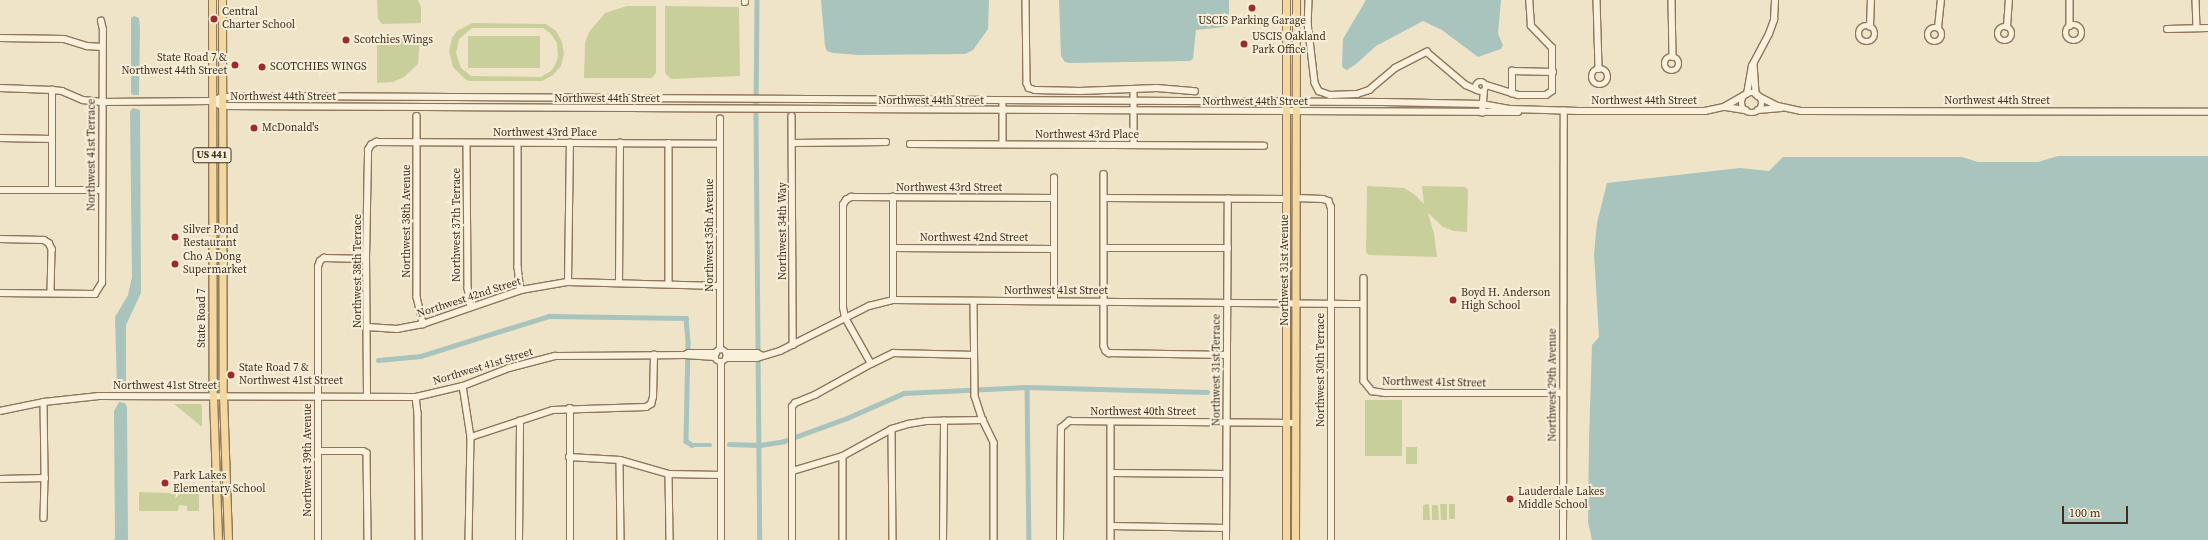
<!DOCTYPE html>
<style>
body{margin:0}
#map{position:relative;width:2208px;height:540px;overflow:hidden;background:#f0e4c8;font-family:"Source Serif 4",serif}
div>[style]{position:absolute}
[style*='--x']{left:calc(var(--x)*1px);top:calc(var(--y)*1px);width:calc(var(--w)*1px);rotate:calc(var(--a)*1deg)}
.green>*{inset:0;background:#c9cf9b;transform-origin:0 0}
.water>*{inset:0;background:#a9c4bc}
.canal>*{height:4.5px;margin:-2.25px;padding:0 2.25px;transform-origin:2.25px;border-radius:2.25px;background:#a9c4bc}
.roads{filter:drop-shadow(1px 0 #8d765c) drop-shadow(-1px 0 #8d765c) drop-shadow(0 1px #8d765c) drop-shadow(0 -1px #8d765c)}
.minor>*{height:5.5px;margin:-2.75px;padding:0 2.75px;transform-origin:2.75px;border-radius:2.75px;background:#faf1dc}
.minor>.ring{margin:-2.75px;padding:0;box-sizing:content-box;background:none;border:5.5px solid #faf1dc;border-radius:50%}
.major>*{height:7px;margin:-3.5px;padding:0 3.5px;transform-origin:3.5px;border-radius:3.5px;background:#f3d9a0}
.dots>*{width:11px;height:11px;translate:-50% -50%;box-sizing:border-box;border:2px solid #f7eed8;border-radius:50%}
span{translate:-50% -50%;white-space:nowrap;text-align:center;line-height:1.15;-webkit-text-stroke:4px #f7eed8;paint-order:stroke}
.shield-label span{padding:1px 3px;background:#f7eed8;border:1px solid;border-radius:3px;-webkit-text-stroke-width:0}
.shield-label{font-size:10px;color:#3d2e20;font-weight:700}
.poi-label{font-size:11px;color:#3d2e20}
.left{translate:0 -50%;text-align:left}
.right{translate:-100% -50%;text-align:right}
.street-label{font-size:11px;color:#3d2e20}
.scale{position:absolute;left:2062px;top:506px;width:66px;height:18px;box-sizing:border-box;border:2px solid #3d2e20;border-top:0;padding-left:5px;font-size:12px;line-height:14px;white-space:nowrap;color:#3d2e20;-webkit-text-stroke:3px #f7eed8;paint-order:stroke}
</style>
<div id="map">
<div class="green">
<i style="clip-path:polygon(377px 0,418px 0,421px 7px,421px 23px,382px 24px,378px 19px)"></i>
<i style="clip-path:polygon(627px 6px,656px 6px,656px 73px,652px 78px,584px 78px,585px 43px,589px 32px,605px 13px)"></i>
<i style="clip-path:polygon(665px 6px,739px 7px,740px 76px,671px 79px,665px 73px)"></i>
<i style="clip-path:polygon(evenodd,472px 23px,546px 24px,556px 31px,562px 42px,564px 54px,561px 66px,553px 75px,542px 81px,469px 81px,465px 79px,453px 67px,449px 51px,452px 38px,457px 31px,472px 23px,472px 28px,543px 28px,550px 33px,557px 43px,558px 57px,555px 65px,551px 71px,541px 77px,471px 76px,461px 68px,456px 53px,459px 39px,472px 28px)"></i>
<i style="left:468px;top:36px;width:72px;height:32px"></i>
<i style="clip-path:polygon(382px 37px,420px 37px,418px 64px,404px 77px,393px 82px,377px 83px,377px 41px)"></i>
<i style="clip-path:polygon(1367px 186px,1404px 188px,1414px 194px,1424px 204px,1422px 186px,1465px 187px,1468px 190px,1467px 232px,1454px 231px,1443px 227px,1428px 213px,1434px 234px,1437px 257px,1369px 255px,1366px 252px)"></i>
<i style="left:1365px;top:400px;width:37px;height:56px"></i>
<i style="clip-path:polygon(174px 404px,201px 404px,202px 408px,202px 427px)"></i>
<i style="left:1406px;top:447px;width:11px;height:17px"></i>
<i style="clip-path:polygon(139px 492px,199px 494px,199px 511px,187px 511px,187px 506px,179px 505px,178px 511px,139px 511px)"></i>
<i style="clip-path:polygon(1429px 504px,1430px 520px,1423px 520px,1423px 505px)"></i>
<i style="clip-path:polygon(1440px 504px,1447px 504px,1447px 520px,1441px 520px)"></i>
<i style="left:1449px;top:504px;width:6px;height:15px"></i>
<i style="clip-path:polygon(1432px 505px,1438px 505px,1439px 520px,1432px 520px)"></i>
</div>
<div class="water">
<i style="clip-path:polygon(821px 0,989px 0,988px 29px,973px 50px,965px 54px,859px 55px,833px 53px,827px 51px,825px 46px)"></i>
<i style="clip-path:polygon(1059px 0,1229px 0,1229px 21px,1224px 27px,1196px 30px,1193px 59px,1190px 61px,1069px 63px,1065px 62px,1061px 56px)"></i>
<i style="clip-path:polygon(1366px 0,1501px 0,1498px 34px,1503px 45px,1501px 49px,1478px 57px,1442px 30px,1423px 21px,1376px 46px,1356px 64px,1347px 70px,1343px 68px,1342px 65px,1343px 39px)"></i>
<i style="clip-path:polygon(134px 16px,139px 18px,140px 28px,139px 95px,133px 95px,131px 93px,131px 18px)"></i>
<i style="clip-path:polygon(133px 108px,140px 110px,141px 293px,126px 325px,126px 382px,123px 389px,117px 390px,115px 317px,128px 295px,132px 277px,130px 111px)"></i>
<i style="clip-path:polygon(2058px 156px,2208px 156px,2208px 540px,1592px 540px,1588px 522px,1589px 440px,1592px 345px,1599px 337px,1594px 254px,1597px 223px,1607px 183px,1740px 168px,1769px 171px,1783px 157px,1962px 157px,1978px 162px,2038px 162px)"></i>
<i style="clip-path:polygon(119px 402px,125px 403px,127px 407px,128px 540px,113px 540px,115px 539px,114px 411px)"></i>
</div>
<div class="canal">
<i style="--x:757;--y:0;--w:118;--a:90.5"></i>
<i style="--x:756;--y:118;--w:422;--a:89.5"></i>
<i style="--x:378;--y:360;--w:43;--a:-5.3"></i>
<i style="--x:421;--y:356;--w:134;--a:-17.4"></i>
<i style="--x:549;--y:316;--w:137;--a:0.8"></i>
<i style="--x:686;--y:318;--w:25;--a:85"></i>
<i style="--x:688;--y:343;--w:98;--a:91.2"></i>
<i style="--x:686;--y:441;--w:7;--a:34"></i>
<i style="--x:692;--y:445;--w:18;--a:0"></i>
<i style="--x:1027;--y:387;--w:180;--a:1.6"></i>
<i style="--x:729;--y:444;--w:31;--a:2"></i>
<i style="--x:760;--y:445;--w:24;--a:-9"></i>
<i style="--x:784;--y:441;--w:67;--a:-20.1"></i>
<i style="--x:847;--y:418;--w:62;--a:-23.7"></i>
<i style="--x:904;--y:393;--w:123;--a:-2.8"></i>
<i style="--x:1027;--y:387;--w:153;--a:89.3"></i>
</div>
<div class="roads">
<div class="minor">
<i style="--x:745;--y:0;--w:2;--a:90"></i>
<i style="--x:1026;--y:0;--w:83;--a:89.3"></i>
<i style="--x:1027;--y:83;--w:5;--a:68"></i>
<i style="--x:1029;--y:88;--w:6;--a:18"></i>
<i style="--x:1035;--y:90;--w:45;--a:1.3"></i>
<i style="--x:1080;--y:91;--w:77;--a:-2.2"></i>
<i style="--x:1157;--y:88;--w:38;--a:5"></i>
<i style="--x:1309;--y:0;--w:23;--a:92"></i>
<i style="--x:1308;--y:23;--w:60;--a:83.3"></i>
<i style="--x:1315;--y:83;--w:9;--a:63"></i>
<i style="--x:1319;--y:91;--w:12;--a:20"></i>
<i style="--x:1330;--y:95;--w:27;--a:-2"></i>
<i style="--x:1357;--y:94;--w:13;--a:-18"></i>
<i style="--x:1369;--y:90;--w:34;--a:-40"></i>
<i style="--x:1395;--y:68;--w:36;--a:-27"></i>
<i style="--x:1427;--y:52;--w:51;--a:40.2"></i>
<i style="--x:1466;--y:85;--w:12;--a:24"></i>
<i style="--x:1597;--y:0;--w:69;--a:88.3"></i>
<i style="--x:1672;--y:0;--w:57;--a:89"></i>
<i style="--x:2070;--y:0;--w:26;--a:90"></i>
<i style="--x:2196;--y:0;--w:28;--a:88"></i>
<i class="ring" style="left:2066px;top:25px;width:10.5px;height:10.5px"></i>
<i class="ring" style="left:1859px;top:26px;width:10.5px;height:10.5px"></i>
<i class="ring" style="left:1998px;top:27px;width:8.5px;height:8.5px"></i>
<i style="--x:1870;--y:27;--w:27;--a:-88"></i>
<i style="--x:2007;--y:27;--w:27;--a:-86"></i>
<i style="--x:1938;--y:28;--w:28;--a:-84"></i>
<i class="ring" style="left:1928px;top:28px;width:8.5px;height:8.5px"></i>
<i style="--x:2167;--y:29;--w:41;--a:-1.4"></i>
<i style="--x:0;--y:38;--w:64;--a:0.9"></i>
<i style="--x:64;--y:39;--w:24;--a:17"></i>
<i style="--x:87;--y:46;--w:15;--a:4"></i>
<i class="ring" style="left:1665px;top:57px;width:8.5px;height:8.5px"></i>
<i style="--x:1754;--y:64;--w:30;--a:86"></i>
<i class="ring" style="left:1592px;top:69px;width:10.5px;height:10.5px"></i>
<i class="ring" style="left:1475.5px;top:81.5px;width:5.5px;height:5.5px"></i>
<i style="--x:1486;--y:85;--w:34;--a:17"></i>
<i style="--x:1518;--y:95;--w:28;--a:0"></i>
<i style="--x:1546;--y:95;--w:7;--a:-34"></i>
<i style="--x:1552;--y:91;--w:43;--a:-90"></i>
<i style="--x:1552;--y:48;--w:30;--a:-134"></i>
<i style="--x:1531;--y:26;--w:26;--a:-94"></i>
<i style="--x:0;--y:88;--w:52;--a:2.2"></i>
<i style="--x:52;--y:90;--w:10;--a:6"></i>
<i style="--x:62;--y:91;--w:23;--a:23"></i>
<i style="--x:83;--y:100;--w:19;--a:6"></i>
<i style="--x:102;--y:102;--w:110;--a:-0.5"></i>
<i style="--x:212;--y:101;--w:11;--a:-22"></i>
<i style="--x:222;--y:97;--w:55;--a:-1"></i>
<i style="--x:277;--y:96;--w:1106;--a:0.31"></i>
<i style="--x:1383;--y:102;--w:99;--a:1.2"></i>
<i style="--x:1482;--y:104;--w:29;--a:10"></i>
<i style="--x:1511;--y:109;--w:68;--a:1.7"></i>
<i style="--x:1579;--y:111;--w:126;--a:0"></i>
<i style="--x:1705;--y:111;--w:19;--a:-12"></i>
<i style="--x:1724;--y:107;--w:24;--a:-30"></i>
<i style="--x:1134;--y:89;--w:56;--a:90"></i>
<i class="ring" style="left:1742px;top:93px;width:14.5px;height:14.5px"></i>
<i style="--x:1512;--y:94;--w:23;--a:-90"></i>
<i style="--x:1512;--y:71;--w:41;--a:1.4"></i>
<i style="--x:1747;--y:94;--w:28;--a:-80"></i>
<i style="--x:1752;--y:66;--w:36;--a:-62"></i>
<i style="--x:1769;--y:34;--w:15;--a:-70"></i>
<i style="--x:1774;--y:20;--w:20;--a:-87"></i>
<i style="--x:1758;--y:96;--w:22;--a:27"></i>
<i style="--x:1778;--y:106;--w:24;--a:12"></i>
<i style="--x:1801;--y:111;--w:407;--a:0.1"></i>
<i style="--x:212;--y:101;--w:11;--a:27"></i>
<i style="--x:222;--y:106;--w:1296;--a:0.27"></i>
<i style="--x:1003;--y:101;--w:43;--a:90"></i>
<i style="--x:1726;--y:107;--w:20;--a:9"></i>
<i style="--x:1758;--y:110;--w:23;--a:-5"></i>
<i style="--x:1482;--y:113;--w:21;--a:-85"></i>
<i style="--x:417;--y:116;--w:181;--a:90"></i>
<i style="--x:417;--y:297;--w:28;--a:77"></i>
<i style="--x:792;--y:116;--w:229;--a:89.7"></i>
<i style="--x:0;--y:138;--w:52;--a:1.1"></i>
<i style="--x:467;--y:143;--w:145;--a:89.6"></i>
<i style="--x:468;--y:288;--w:19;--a:81"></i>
<i style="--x:518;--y:143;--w:124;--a:90"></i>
<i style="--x:518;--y:267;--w:23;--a:83"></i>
<i style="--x:669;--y:143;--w:141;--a:90"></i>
<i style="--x:793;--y:143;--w:93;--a:-0.6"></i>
<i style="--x:910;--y:144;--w:354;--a:0.3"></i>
<i style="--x:1104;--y:174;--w:172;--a:90"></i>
<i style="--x:1104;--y:346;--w:5;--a:68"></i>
<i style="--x:1106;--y:351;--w:4;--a:34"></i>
<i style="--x:1109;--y:353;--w:118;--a:1"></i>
<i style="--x:0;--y:190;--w:102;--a:0"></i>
<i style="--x:52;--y:190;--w:100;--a:-90"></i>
<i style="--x:1104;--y:198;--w:183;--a:0.3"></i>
<i style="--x:1296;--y:198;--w:27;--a:2"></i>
<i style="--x:1323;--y:199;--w:6;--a:18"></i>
<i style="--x:1329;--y:201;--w:6;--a:72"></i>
<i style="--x:1331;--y:207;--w:333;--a:90"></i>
<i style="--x:0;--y:239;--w:44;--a:1.3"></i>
<i style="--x:44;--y:240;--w:6;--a:31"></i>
<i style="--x:49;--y:243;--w:7;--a:63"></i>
<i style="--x:52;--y:249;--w:44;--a:91.3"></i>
<i style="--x:894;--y:248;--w:160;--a:0.4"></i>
<i style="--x:1104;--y:248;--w:124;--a:0"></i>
<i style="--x:1364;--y:278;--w:103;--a:90"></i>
<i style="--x:1364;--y:381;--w:13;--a:51"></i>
<i style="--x:1372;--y:391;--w:13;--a:9"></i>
<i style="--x:1385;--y:393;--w:177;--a:0"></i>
<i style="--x:568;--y:282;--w:139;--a:-89.2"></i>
<i style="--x:619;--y:283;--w:140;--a:-89.6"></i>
<i style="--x:0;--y:293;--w:95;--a:0.6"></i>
<i style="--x:95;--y:294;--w:13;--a:-58"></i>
<i style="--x:102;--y:283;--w:253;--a:-89.8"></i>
<i style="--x:103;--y:30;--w:9;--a:-103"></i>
<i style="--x:893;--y:300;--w:103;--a:-90"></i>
<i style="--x:974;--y:301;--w:95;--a:89.4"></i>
<i style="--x:975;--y:396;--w:25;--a:72"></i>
<i style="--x:983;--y:420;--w:25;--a:64"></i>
<i style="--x:994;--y:443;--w:97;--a:90"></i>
<i style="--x:1054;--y:301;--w:123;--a:-90"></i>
<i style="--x:368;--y:327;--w:29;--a:4"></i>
<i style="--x:397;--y:329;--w:26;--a:-11"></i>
<i style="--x:423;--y:324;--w:104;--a:-19.1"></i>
<i style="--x:521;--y:290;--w:48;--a:-9.7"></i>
<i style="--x:568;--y:282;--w:152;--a:1.5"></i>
<i style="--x:720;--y:350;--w:231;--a:-90"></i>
<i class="ring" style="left:715px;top:350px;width:6.5px;height:6.5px"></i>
<i style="--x:726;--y:353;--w:31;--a:0"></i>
<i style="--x:757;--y:353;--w:4;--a:27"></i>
<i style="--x:685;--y:355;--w:4;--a:-27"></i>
<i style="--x:689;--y:353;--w:27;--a:0"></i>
<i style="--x:726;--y:358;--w:31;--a:0"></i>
<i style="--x:757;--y:358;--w:24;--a:-17"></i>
<i style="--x:780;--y:351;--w:100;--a:-26.8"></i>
<i style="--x:869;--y:306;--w:25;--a:-14"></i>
<i style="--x:893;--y:300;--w:470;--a:0.5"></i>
<i style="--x:871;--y:364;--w:53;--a:-119.5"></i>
<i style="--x:845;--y:318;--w:10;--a:-101"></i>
<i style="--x:843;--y:308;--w:103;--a:-90"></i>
<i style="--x:843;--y:205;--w:6;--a:-59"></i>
<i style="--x:846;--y:200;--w:6;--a:-31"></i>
<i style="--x:851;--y:197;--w:203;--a:0.3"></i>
<i style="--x:463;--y:386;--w:52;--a:81.1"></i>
<i style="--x:471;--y:437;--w:103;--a:91.1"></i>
<i style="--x:367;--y:397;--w:138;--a:-90.4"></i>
<i style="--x:366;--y:259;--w:109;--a:-88.9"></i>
<i style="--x:368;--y:150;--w:6;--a:-59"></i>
<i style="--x:371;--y:145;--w:6;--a:-31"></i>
<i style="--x:376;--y:142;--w:344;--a:0.3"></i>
<i style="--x:416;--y:397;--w:17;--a:83"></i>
<i style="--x:418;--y:414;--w:126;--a:89.5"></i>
<i style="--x:44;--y:402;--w:76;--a:89.2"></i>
<i style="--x:570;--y:408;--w:132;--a:90"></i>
<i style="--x:0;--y:411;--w:45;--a:-11.6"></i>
<i style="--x:44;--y:402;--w:55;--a:-6.2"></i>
<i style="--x:99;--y:396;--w:317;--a:0.2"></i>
<i style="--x:416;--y:397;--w:48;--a:-13.2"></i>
<i style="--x:463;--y:386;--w:49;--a:-21.4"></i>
<i style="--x:509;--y:368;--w:48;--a:-14.6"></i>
<i style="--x:555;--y:356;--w:130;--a:-0.4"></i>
<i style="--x:685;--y:355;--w:30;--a:4"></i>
<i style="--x:1111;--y:422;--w:118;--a:90"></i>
<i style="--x:892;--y:429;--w:111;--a:89.5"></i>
<i style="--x:471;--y:437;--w:86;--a:-18.2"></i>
<i style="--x:553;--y:410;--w:93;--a:-1.8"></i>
<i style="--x:646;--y:407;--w:6;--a:-31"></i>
<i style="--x:651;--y:404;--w:7;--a:-74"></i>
<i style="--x:653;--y:397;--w:42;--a:-88.6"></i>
<i style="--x:319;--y:451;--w:44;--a:0"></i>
<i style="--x:363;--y:451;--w:4;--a:27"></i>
<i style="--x:367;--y:453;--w:87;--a:89.3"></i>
<i style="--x:843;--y:456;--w:84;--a:90"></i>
<i style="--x:569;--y:457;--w:51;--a:3.4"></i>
<i style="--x:620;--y:460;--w:51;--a:15.9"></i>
<i style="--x:669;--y:474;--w:52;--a:1.1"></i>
<i style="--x:620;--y:460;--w:80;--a:89.3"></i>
<i style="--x:793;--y:471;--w:52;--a:-16.7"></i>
<i style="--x:843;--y:456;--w:56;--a:-28.9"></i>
<i style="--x:892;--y:429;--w:17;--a:-17"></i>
<i style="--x:908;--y:424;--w:18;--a:-9"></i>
<i style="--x:926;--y:421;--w:57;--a:-1"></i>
<i style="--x:1112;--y:473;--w:114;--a:0.5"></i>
<i style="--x:669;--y:474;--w:66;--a:89.1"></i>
<i style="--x:0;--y:479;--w:45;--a:-1.3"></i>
<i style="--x:45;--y:478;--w:40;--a:91.4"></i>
<i style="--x:1111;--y:526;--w:115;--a:1"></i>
<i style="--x:318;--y:540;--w:273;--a:-90"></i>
<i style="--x:318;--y:267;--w:6;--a:-72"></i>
<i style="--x:320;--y:261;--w:5;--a:-37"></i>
<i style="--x:324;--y:258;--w:42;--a:1.4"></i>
<i style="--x:519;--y:540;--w:119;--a:-89.5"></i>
<i style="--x:721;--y:540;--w:178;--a:-90"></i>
<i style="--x:792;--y:540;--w:133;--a:-90"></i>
<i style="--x:792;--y:407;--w:5;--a:-53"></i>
<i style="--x:795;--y:403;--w:22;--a:-22"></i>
<i style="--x:815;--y:395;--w:64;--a:-29"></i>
<i style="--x:871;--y:364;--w:25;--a:-26"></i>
<i style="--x:894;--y:353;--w:80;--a:1.4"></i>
<i style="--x:943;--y:540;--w:119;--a:-89.5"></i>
<i style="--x:1060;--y:540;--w:112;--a:-89.5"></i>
<i style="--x:1061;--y:428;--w:11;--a:-41"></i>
<i style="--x:1069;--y:421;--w:226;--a:0.5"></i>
<i style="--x:1226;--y:540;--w:341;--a:-89.7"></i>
<i style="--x:1563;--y:540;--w:429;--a:-89.9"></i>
</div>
<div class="major">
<i style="--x:212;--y:0;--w:396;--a:89.9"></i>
<i style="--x:213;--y:396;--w:144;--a:88"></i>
<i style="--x:222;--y:0;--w:396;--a:89.9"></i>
<i style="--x:223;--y:396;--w:144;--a:88"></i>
<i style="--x:1286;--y:540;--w:540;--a:-90"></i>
<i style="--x:1295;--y:540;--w:540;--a:-89.89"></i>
</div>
</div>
<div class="dots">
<i style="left:1252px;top:8px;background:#9e2a2b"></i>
<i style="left:214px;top:19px;background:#9e2a2b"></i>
<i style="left:346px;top:40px;background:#9e2a2b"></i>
<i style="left:1244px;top:44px;background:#9e2a2b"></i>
<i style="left:235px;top:65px;background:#9e2a2b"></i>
<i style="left:262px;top:67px;background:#9e2a2b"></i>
<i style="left:254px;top:128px;background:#9e2a2b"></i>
<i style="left:175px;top:237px;background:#9e2a2b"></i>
<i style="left:175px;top:264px;background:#9e2a2b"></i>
<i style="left:1453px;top:300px;background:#9e2a2b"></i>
<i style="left:231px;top:375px;background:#9e2a2b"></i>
<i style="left:165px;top:483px;background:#9e2a2b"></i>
<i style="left:1510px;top:499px;background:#9e2a2b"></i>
</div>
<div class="shield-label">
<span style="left:212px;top:155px">US 441</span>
</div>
<div class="poi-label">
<span class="left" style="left:222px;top:19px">Central<br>Charter School</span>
<span style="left:1252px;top:21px">USCIS Parking Garage</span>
<span class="left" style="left:1252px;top:44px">USCIS Oakland<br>Park Office</span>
<span class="left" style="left:354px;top:40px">Scotchies Wings</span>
<span class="right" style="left:227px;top:65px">State Road 7 &amp;<br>Northwest 44th Street</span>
<span class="left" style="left:270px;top:67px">SCOTCHIES WINGS</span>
<span class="left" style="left:262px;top:128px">McDonald's</span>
<span class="left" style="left:183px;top:237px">Silver Pond<br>Restaurant</span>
<span class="left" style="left:183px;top:264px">Cho A Dong<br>Supermarket</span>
<span class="left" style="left:1461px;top:300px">Boyd H. Anderson<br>High School</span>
<span class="left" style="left:239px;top:375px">State Road 7 &amp;<br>Northwest 41st Street</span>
<span class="left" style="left:173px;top:483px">Park Lakes<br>Elementary School</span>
<span class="left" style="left:1518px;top:499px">Lauderdale Lakes<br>Middle School</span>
</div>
<div class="street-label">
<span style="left:283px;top:97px">Northwest 44th Street</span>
<span style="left:607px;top:99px">Northwest 44th Street</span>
<span style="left:931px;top:101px">Northwest 44th Street</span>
<span style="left:1644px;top:101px">Northwest 44th Street</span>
<span style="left:1997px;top:101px">Northwest 44th Street</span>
<span style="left:1255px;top:102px">Northwest 44th Street</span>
<span style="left:545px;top:133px">Northwest 43rd Place</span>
<span style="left:1087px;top:135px">Northwest 43rd Place</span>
<span style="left:92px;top:155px;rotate:-90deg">Northwest 41st Terrace</span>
<span style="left:949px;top:188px">Northwest 43rd Street</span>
<span style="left:407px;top:221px;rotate:-90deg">Northwest 38th Avenue</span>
<span style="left:457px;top:225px;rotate:-90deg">Northwest 37th Terrace</span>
<span style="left:783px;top:231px;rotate:-90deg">Northwest 34th Way</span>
<span style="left:710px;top:235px;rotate:-90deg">Northwest 35th Avenue</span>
<span style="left:974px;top:238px">Northwest 42nd Street</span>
<span style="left:1285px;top:270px;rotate:-90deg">Northwest 31st Avenue</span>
<span style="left:358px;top:271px;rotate:-90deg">Northwest 38th Terrace</span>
<span style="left:1056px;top:291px">Northwest 41st Street</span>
<span style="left:469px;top:298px;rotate:-18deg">Northwest 42nd Street</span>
<span style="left:202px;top:318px;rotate:-90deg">State Road 7</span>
<span style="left:483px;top:367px;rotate:-17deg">Northwest 41st Street</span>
<span style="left:1217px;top:370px;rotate:-90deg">Northwest 31st Terrace</span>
<span style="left:1321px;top:370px;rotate:-90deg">Northwest 30th Terrace</span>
<span style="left:1434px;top:383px;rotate:1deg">Northwest 41st Street</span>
<span style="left:1553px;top:385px;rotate:-90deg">Northwest 29th Avenue</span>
<span style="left:165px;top:386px">Northwest 41st Street</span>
<span style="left:1143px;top:412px">Northwest 40th Street</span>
<span style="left:308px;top:460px;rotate:-90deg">Northwest 39th Avenue</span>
</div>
<div class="scale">100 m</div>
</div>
